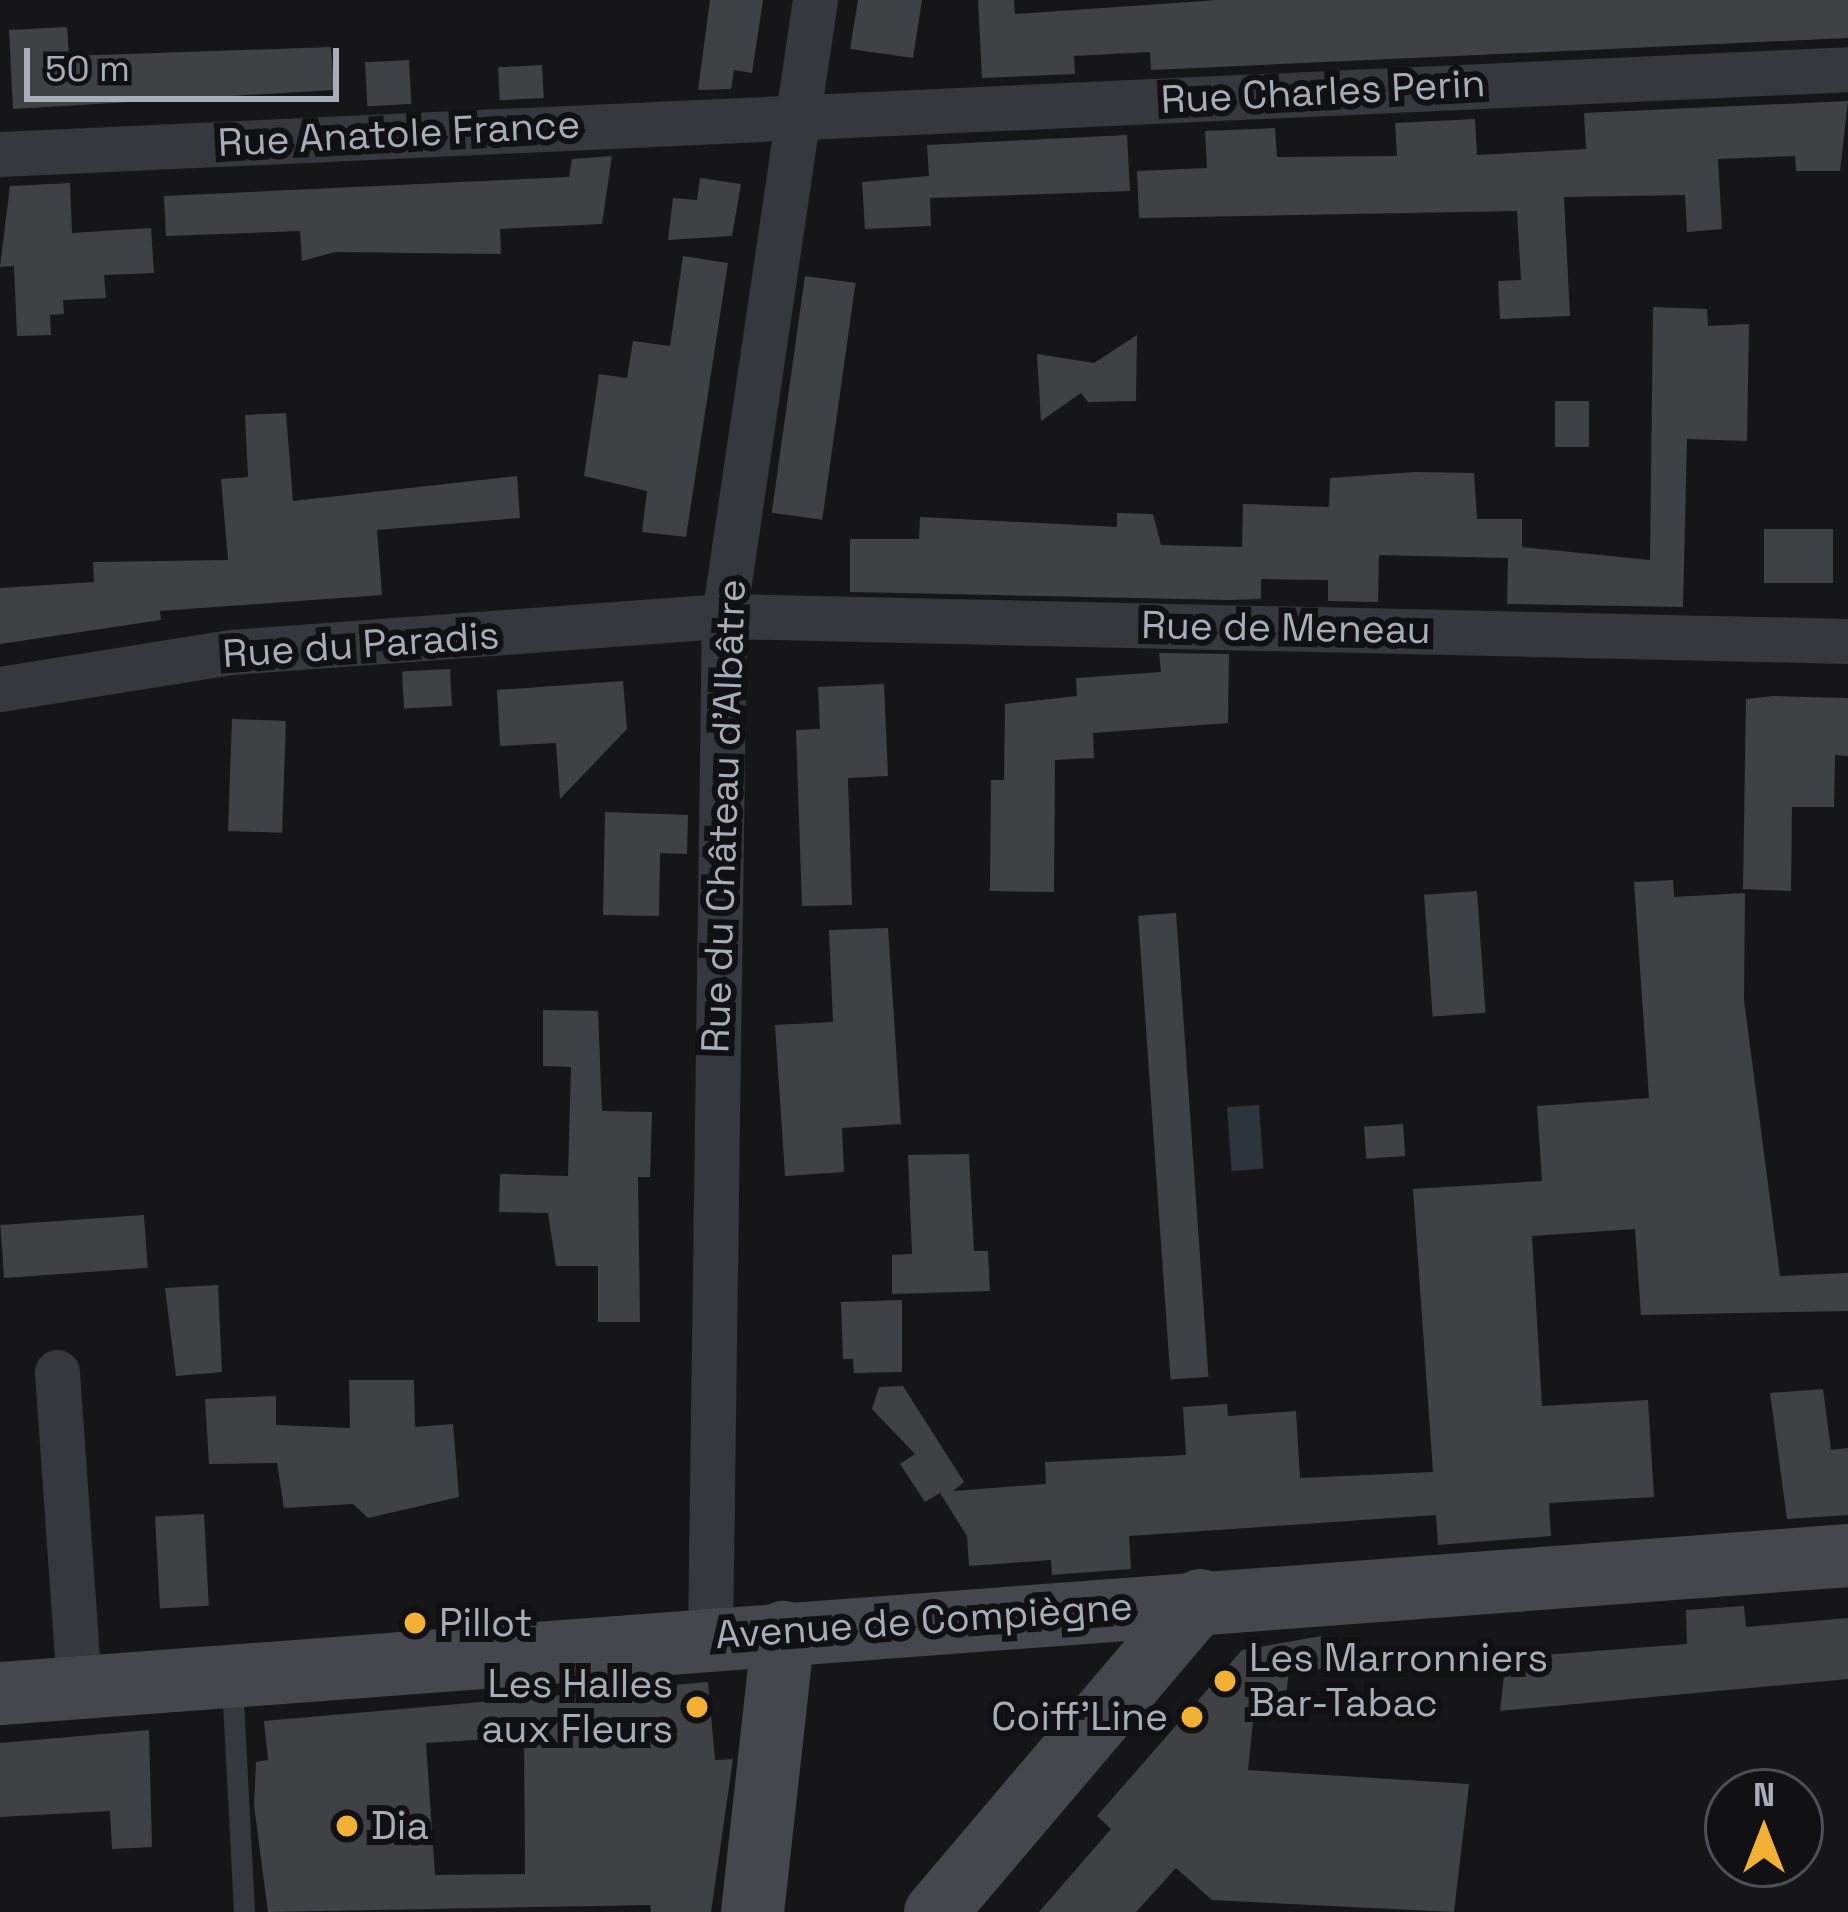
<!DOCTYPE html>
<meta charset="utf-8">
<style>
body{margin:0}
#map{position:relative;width:1848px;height:1912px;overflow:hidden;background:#161618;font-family:"Space Grotesk",sans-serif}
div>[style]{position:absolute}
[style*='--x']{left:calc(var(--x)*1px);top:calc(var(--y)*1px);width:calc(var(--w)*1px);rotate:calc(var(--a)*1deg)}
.water>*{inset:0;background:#2c353c;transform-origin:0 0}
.building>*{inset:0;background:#404145;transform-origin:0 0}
.lane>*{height:21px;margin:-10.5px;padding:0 10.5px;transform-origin:10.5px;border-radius:10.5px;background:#37383d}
.street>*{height:45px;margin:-22.5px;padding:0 22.5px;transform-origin:22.5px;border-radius:22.5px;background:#37383d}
.secondary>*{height:63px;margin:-31.5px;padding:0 31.5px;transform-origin:31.5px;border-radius:31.5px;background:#45474d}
.dots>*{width:33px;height:33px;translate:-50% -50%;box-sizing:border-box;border:6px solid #111113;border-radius:50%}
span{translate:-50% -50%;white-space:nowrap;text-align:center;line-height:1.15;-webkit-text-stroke:12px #111113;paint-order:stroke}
.street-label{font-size:39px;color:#a8adb8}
.poi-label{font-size:39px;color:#a8adb8}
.left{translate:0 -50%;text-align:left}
.right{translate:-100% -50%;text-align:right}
.north{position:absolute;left:1704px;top:1768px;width:120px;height:120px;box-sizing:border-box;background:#111113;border:3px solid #4d4f55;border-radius:50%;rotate:0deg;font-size:33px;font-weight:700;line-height:48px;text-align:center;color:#a8adb8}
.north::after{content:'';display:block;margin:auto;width:42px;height:54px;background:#f2b134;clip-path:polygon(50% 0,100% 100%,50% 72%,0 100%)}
.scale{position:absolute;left:24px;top:48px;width:315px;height:54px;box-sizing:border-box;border:6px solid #a8adb8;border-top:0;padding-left:15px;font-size:36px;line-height:42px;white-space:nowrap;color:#a8adb8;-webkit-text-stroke:9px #111113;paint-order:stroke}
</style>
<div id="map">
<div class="water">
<i style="left:1259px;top:1105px;width:64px;height:32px;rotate:86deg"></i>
</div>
<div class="building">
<i style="clip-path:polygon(710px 0,763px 0,752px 73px,734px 70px,731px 89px,698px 90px)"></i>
<i style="clip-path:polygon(858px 0,922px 0,913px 58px,850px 49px)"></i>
<i style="clip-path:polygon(978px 0,1014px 0,1015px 14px,1218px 0,1848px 0,1848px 38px,1151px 70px,1150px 52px,1074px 56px,1075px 74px,982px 78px)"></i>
<i style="clip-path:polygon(67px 27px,69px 56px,331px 47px,334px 90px,13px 109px,9px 30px)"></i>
<i style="left:409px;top:60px;width:44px;height:44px;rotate:87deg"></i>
<i style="left:542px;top:65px;width:33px;height:44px;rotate:87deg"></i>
<i style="clip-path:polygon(1848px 101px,1840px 171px,1796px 171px,1795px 156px,1718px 159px,1722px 229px,1687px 232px,1685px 195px,1564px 197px,1570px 316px,1500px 319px,1498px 281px,1521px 280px,1517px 211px,1139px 218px,1137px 171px,1207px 168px,1205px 131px,1275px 128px,1277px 157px,1397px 156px,1395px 123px,1475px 119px,1477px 155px,1586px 149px,1584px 113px)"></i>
<i style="clip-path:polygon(1127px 135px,1130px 191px,930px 198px,931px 226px,865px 229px,862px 182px,929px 176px,927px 145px)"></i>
<i style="clip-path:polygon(612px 156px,602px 224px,500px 229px,501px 254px,335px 252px,302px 261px,300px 231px,166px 236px,164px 196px,569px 177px,572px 159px)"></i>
<i style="clip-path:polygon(700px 178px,741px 184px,732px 236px,668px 240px,673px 198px,697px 200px)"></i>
<i style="clip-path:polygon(70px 183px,72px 233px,151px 228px,154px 273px,104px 275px,106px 298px,63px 300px,64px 314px,50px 315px,51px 335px,17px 336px,14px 266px,0 267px,10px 186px)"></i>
<i style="clip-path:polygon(683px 256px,728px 263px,686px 537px,642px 532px,647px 491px,584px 476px,599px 374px,627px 378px,633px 341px,670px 346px)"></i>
<i style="left:805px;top:276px;width:51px;height:239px;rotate:8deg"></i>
<i style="clip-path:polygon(1653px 307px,1707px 309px,1708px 326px,1749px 324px,1747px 441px,1687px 439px,1683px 607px,1507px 604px,1508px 558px,1379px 555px,1378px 602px,1328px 601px,1328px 580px,1261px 579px,1261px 599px,1229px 600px,850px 592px,850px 539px,919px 539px,920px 517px,1117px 527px,1117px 513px,1153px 514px,1161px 545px,1242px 547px,1243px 504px,1329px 507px,1330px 478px,1415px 472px,1474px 473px,1477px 519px,1522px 519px,1522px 547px,1650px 560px)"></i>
<i style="clip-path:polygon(1137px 335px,1136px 401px,1088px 402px,1081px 393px,1041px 421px,1037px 354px,1094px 363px)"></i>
<i style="left:1555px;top:401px;width:34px;height:46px"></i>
<i style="clip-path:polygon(286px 413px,293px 501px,517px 476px,520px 518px,377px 530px,382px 595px,160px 611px,161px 620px,0 644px,0 588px,94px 582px,93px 562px,228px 560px,221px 479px,248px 477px,245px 415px)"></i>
<i style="left:1764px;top:529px;width:69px;height:54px"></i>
<i style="clip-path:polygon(1159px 653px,1229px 654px,1228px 723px,1093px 733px,1094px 758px,1055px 760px,1054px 892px,990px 891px,991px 780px,1004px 780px,1005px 704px,1077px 696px,1076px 678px,1161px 672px)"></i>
<i style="left:450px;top:669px;width:37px;height:48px;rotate:87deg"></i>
<i style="clip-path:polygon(623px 681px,627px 729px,560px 799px,556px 743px,500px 746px,497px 690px)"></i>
<i style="clip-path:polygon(884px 684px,888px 776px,848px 778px,852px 905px,802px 906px,796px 730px,820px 729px,818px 687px)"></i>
<i style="clip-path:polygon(1773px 696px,1848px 698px,1848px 756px,1835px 755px,1834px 807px,1792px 807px,1791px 891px,1743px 889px,1746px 699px)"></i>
<i style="left:232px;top:719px;width:54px;height:112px;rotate:2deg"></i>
<i style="clip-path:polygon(605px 812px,688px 815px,687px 854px,660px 853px,659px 916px,603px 915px)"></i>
<i style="clip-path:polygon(1673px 880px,1674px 897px,1745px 893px,1744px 1000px,1780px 1276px,1848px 1273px,1848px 1311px,1641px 1315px,1635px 1229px,1532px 1236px,1542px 1406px,1648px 1400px,1654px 1497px,1549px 1503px,1551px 1536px,1438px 1545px,1436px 1515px,1129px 1536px,1131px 1569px,1052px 1575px,1051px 1560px,969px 1566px,967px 1536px,940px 1493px,925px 1502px,900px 1464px,915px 1454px,872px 1409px,879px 1387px,903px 1386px,964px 1482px,953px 1491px,1046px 1484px,1045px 1462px,1186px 1455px,1183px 1407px,1227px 1404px,1228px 1416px,1296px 1411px,1300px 1478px,1433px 1472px,1413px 1189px,1542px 1181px,1537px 1106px,1649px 1098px,1634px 882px)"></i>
<i style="left:1477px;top:891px;width:122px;height:53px;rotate:86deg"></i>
<i style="left:1176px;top:913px;width:465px;height:38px;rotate:86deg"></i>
<i style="clip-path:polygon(888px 928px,901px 1124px,842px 1128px,844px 1172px,785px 1176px,775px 1025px,833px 1022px,829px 930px)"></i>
<i style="clip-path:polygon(543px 1010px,598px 1011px,602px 1111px,652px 1112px,650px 1177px,638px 1177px,640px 1322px,598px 1322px,598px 1266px,556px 1266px,548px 1213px,499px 1212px,500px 1174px,568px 1176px,571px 1067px,543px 1066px)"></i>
<i style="left:1403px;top:1124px;width:32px;height:39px;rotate:86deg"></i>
<i style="clip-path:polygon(969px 1154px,974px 1251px,988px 1251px,990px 1291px,892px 1294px,892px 1255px,912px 1254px,908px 1155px)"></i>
<i style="left:144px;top:1215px;width:53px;height:144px;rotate:86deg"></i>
<i style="clip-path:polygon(218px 1285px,222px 1372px,176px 1376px,165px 1288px)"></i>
<i style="clip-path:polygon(902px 1300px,902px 1372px,854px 1373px,853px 1359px,843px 1359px,841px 1302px)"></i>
<i style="clip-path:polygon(349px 1380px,414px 1380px,415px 1427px,453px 1424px,459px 1497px,368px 1518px,353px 1504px,284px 1508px,277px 1463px,209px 1464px,205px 1399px,276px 1396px,276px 1425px,350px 1428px)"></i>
<i style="clip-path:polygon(1823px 1389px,1831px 1450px,1848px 1448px,1848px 1515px,1787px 1519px,1770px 1393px)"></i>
<i style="left:204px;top:1514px;width:92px;height:49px;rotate:87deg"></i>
<i style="clip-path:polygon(1744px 1606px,1746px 1627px,1848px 1618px,1848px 1679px,1500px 1711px,1506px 1658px,1687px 1644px,1686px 1610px)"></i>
<i style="clip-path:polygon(1321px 1636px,1323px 1669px,1289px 1671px,1285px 1703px,1255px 1702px,1248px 1770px,1469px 1784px,1454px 1912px,1212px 1900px,1176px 1868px,1136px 1912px,1039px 1912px,1111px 1829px,1097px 1816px,1242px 1650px)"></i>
<i style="clip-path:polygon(evenodd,708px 1682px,715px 1760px,733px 1759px,711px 1912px,651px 1912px,650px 1905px,268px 1912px,254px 1805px,256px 1762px,268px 1760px,264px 1721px,708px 1682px,524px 1737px,525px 1874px,435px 1875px,426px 1743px,524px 1737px)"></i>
<i style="clip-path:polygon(149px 1730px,152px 1847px,112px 1849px,110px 1811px,0 1817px,0 1743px)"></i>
</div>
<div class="lane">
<i style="--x:232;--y:1682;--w:230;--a:87"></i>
</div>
<div class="street">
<i style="--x:0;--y:154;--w:1850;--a:-2.63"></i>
<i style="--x:0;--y:689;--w:235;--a:-9.1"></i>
<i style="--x:232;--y:652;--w:493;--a:-4.2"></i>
<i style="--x:724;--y:616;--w:1124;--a:1.27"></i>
<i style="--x:57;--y:1372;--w:316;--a:86"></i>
<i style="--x:710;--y:1638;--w:1022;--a:-89.22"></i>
<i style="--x:724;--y:616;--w:623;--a:-81.6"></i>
</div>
<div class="secondary">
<i style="--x:0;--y:1693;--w:1853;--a:-4.27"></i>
<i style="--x:752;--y:1912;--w:282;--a:-83.7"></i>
<i style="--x:935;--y:1912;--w:409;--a:-49.7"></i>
</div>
<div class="dots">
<i style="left:415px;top:1623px;background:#f2b134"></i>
<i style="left:1225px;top:1681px;background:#f2b134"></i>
<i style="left:697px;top:1707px;background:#f2b134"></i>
<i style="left:1192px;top:1717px;background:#f2b134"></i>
<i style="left:347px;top:1826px;background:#f2b134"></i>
</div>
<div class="street-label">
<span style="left:1323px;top:92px;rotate:-3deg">Rue Charles Perin</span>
<span style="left:399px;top:134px;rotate:-3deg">Rue Anatole France</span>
<span style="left:1286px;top:628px;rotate:1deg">Rue de Meneau</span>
<span style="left:361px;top:645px;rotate:-4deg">Rue du Paradis</span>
<span style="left:724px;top:816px;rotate:-88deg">Rue du Château d'Albâtre</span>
<span style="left:924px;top:1621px;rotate:-4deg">Avenue de Compiègne</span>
</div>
<div class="poi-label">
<span class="left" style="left:439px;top:1623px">Pillot</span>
<span class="left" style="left:1249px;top:1681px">Les Marronniers<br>Bar-Tabac</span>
<span class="right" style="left:673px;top:1707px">Les Halles<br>aux Fleurs</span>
<span class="right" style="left:1168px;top:1717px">Coiff'Line</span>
<span class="left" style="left:371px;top:1826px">Dia</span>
</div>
<div class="north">N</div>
<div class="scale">50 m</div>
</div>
